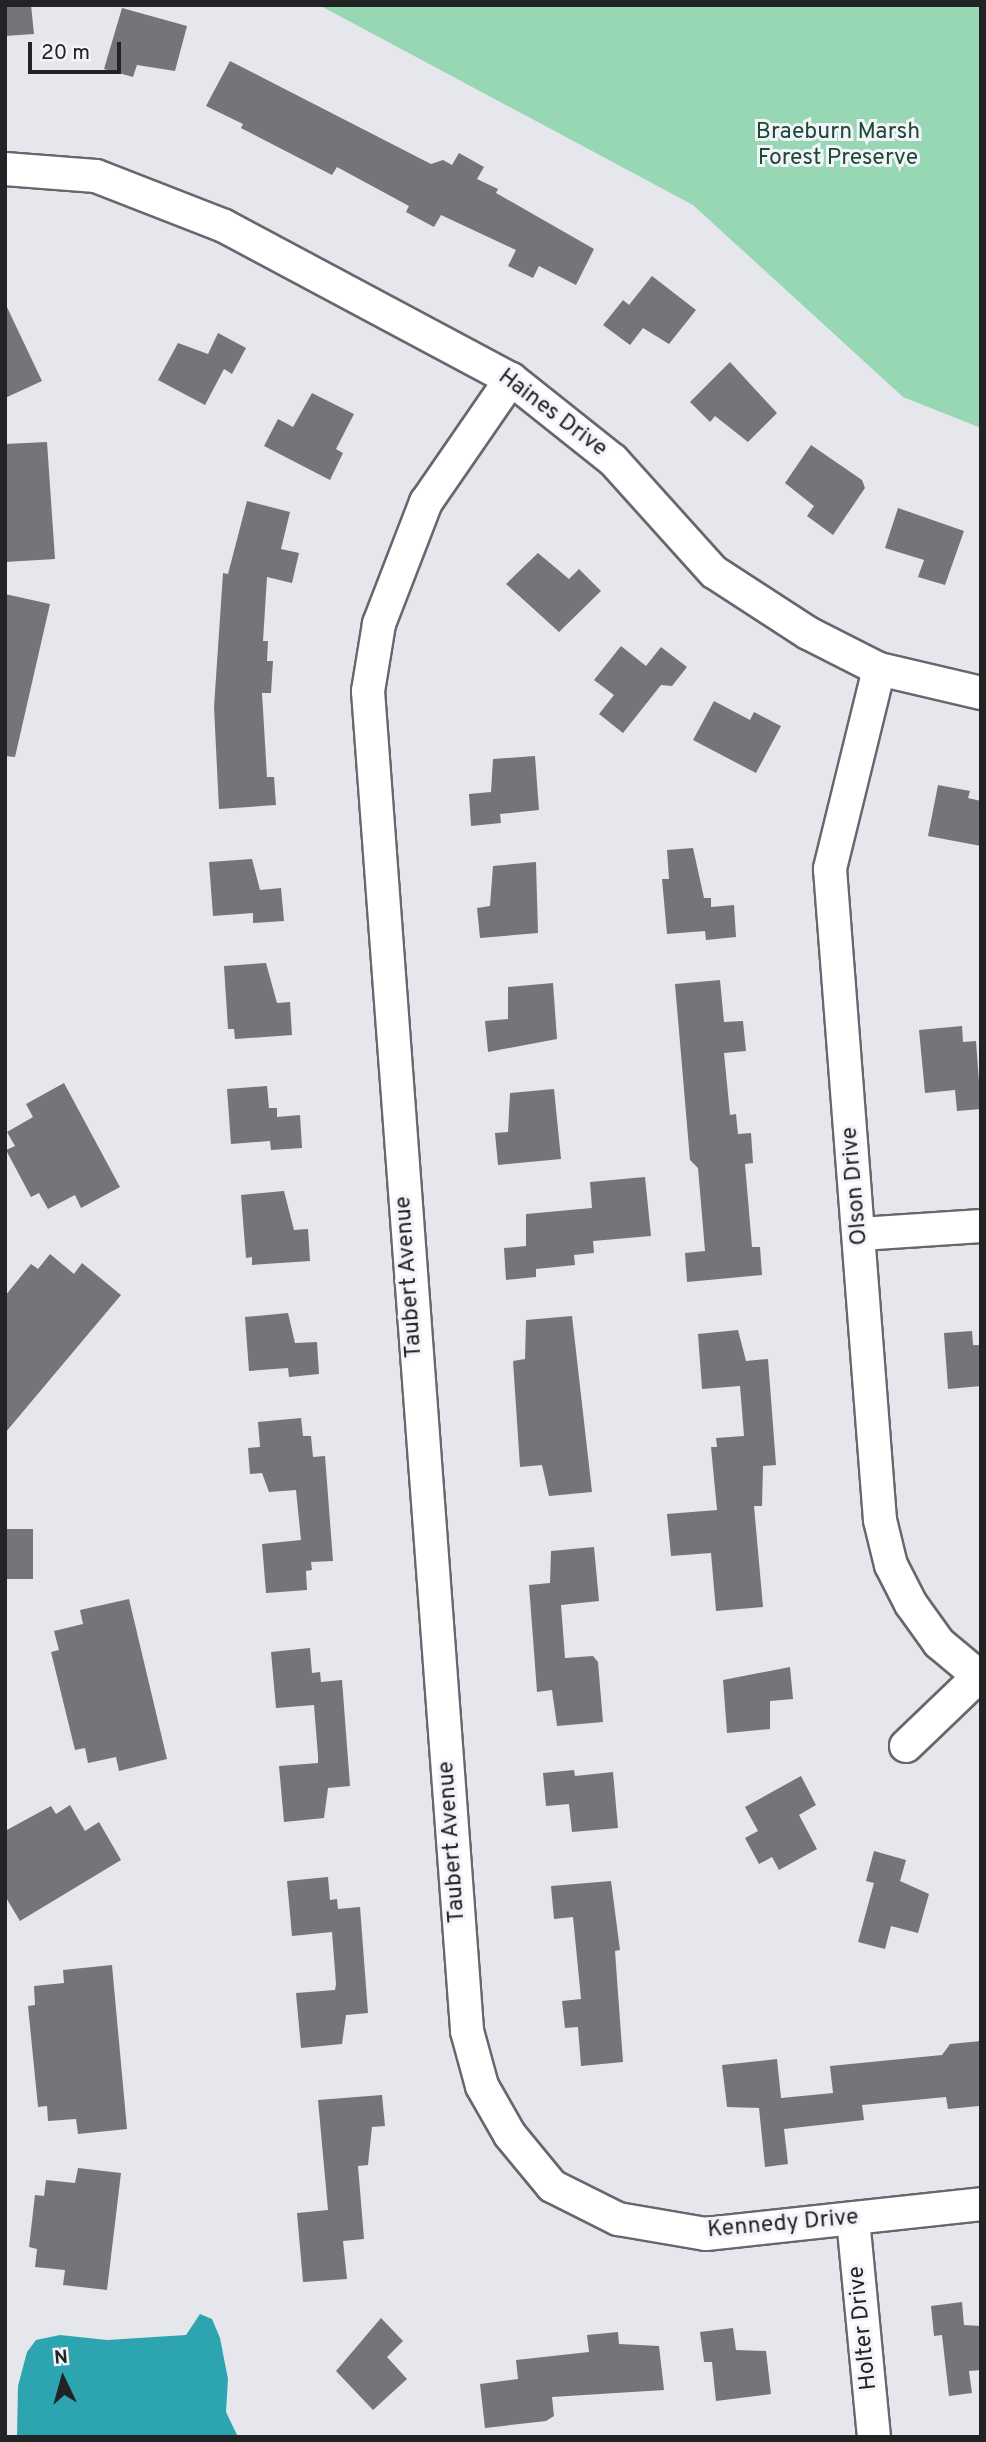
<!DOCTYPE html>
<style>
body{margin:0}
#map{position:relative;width:986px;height:2442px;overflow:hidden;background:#e5e7ed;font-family:Overpass,sans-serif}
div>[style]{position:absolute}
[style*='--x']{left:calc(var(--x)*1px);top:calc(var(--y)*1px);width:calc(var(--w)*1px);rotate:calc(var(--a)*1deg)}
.green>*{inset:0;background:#97d7b3}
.water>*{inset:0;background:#2da5b0}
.building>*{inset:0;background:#74757a;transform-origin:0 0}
.roads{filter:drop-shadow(2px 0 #66686d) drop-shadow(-2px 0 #66686d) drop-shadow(0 2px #66686d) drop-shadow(0 -2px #66686d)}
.minor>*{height:32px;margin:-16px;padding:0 16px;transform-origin:16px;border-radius:16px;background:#fff}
span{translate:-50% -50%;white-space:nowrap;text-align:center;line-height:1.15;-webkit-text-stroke:6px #f2f4fa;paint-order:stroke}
.park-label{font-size:23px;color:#1d4a34}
.street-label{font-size:23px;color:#222325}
.frame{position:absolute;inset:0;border:7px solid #222325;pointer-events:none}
.north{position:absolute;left:28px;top:2344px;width:70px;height:70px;-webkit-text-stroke:5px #f2f4fa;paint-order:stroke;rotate:355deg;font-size:19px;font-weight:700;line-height:28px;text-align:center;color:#222325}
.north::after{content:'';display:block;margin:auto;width:24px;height:32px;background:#222325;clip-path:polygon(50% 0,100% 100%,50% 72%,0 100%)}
.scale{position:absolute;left:28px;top:42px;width:93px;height:32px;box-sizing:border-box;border:4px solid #222325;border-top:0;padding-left:9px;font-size:21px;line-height:24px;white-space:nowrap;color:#222325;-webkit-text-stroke:5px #f2f4fa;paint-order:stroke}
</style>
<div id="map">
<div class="green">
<i style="clip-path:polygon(319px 5px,981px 5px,981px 428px,903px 397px,693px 205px)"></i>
</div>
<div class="water">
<i style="clip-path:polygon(200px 2314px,212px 2319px,220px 2338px,228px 2379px,226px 2412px,238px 2437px,17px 2437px,18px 2386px,27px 2352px,36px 2340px,60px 2335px,107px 2340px,186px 2335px)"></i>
</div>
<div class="building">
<i style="clip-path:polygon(5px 5px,31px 5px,34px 34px,5px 36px)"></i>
<i style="clip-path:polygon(122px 8px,187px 26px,175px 71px,137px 65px,133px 77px,104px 69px)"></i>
<i style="clip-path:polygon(230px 61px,431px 164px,443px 160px,452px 165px,459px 153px,484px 167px,477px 179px,498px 189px,496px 193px,594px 249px,576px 285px,539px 266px,533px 278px,508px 266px,516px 250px,441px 215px,434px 227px,406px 212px,409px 206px,337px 167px,332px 175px,241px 128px,243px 124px,206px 106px)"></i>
<i style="clip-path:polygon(652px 276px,696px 310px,669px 344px,643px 328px,630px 345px,603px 325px,623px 300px,629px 305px)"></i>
<i style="clip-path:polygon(5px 303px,42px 381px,5px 398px)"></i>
<i style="clip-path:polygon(218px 333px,246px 348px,232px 374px,224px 369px,205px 405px,158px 380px,178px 343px,208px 354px)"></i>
<i style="clip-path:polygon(730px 362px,777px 413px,748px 442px,715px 416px,710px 422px,690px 402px)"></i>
<i style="clip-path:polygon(312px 393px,354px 414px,336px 449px,343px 453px,330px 480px,264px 446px,278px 419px,293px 427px)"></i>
<i style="clip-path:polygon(47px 442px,55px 559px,5px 562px,5px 444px)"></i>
<i style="clip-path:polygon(811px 445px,862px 480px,865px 488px,833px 535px,807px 516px,814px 506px,785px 483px)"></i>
<i style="clip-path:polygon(247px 501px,290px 512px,281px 549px,299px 553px,292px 583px,267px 577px,263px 641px,268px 641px,267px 661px,273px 661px,271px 693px,262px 693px,267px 777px,274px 777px,276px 805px,219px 809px,214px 707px,223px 573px,228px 574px)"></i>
<i style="clip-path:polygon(898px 508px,964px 531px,945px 585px,918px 577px,924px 560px,885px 548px)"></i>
<i style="clip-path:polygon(538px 553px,569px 579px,579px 569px,601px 591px,559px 632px,506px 584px)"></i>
<i style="clip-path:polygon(5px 594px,50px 604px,15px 757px,5px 756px)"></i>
<i style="clip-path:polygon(621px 646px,646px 666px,661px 647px,687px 667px,672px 686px,661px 685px,623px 733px,599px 714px,614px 695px,594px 680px)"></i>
<i style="clip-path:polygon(714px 701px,750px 720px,754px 712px,781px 726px,756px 773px,693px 740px)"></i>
<i style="clip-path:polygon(535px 756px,539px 810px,500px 814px,501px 823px,471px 826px,469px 794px,491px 792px,493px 759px)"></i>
<i style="clip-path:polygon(938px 785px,970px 791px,968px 798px,981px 801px,981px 846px,928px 836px)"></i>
<i style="clip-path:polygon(693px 848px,704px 898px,711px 898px,711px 907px,734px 905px,736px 937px,706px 940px,705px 931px,667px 934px,662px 879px,669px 879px,667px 850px)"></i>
<i style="clip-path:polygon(252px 859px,260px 890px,281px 888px,284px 921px,253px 923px,253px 913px,213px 916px,209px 862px)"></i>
<i style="clip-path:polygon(536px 862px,538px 933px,480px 938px,477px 908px,490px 906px,493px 866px)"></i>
<i style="clip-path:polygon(266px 963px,277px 1003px,290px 1002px,292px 1035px,235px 1039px,234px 1029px,228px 1029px,224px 966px)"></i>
<i style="clip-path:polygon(720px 980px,724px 1022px,743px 1021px,746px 1051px,724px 1053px,730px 1115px,736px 1114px,738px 1134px,751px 1133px,753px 1163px,745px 1164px,752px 1247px,760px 1247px,762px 1275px,687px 1282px,685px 1253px,705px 1251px,698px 1168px,690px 1160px,675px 984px)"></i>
<i style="clip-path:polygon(553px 983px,557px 1039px,488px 1052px,485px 1021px,508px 1019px,508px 987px)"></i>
<i style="clip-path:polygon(962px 1026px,963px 1042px,976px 1041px,981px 1109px,957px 1111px,955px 1090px,925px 1093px,919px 1030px)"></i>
<i style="clip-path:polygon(64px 1083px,120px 1187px,81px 1208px,75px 1195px,48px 1209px,39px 1193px,31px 1197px,6px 1150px,15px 1146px,7px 1132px,33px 1117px,26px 1104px)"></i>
<i style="clip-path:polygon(267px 1086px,269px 1108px,277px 1108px,277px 1117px,300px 1115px,302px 1148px,271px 1150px,270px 1141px,231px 1144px,227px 1089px)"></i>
<i style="clip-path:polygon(554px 1089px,561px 1159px,498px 1165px,495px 1133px,508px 1132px,510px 1093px)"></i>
<i style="clip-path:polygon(645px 1177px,651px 1236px,593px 1241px,594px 1253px,574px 1255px,575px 1265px,536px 1269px,536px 1277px,506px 1280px,504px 1248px,526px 1246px,526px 1214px,592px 1208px,590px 1182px)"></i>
<i style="clip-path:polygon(284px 1191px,294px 1230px,308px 1229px,310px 1261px,252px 1265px,252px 1257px,246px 1258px,241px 1195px)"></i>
<i style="clip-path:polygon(50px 1254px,74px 1274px,82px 1263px,121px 1295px,5px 1433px,5px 1296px,31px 1264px,38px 1269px)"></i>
<i style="clip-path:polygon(288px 1313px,295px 1343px,317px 1342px,319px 1374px,289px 1377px,288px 1368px,249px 1371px,245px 1317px)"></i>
<i style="clip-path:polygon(572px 1316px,592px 1492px,549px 1496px,542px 1465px,520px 1467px,513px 1361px,525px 1359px,526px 1320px)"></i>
<i style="clip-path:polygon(738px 1330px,746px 1361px,768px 1359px,776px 1465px,763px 1466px,762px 1506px,754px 1506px,763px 1607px,716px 1611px,711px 1553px,671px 1556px,667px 1514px,717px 1510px,711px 1447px,717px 1447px,716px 1438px,744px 1436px,740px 1386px,702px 1389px,698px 1334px)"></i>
<i style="clip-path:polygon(972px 1331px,973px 1345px,981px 1345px,981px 1386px,948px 1389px,944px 1333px)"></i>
<i style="clip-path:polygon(301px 1418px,303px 1436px,311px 1436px,313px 1457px,325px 1456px,333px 1561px,311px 1562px,312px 1570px,306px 1571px,307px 1590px,266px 1593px,262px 1544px,301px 1540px,296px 1490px,269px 1492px,262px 1473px,250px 1474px,248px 1448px,260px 1447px,258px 1422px)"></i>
<i style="left:5px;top:1529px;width:28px;height:50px"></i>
<i style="clip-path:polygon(594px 1547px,599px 1601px,561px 1605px,565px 1658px,593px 1656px,598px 1662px,603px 1722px,557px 1726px,552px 1690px,537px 1692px,529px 1585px,550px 1583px,551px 1551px)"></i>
<i style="clip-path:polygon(129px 1599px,167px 1759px,119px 1771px,116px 1757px,88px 1763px,85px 1748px,75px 1750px,51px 1652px,59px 1650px,54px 1631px,83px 1624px,80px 1610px)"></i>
<i style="clip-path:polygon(310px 1648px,312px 1673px,320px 1672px,321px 1682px,342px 1680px,350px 1786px,328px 1788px,324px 1818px,284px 1822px,279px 1766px,318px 1763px,318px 1756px,314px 1705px,276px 1708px,271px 1652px)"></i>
<i style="clip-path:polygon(790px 1667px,793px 1699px,770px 1701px,770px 1729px,727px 1733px,723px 1680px)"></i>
<i style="clip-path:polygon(574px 1770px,575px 1776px,613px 1772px,618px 1828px,572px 1832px,569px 1804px,546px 1806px,543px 1773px)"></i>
<i style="clip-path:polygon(801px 1776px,816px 1805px,799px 1815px,817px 1849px,779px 1870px,772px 1857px,759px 1864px,745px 1838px,758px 1831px,745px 1807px)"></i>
<i style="clip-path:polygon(70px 1805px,85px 1831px,99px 1822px,121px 1860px,20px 1921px,5px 1896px,5px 1831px,51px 1806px,56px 1814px)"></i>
<i style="clip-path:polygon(874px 1851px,906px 1860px,900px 1881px,929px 1894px,918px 1933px,891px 1926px,885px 1949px,858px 1942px,874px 1883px,866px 1881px)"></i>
<i style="clip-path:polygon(328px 1877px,330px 1900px,337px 1899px,338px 1909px,360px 1907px,368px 2013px,346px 2015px,342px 2044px,301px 2048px,296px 1993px,335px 1990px,336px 1984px,332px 1932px,292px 1936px,287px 1881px)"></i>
<i style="clip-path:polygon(611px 1881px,620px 1950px,615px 1951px,623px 2062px,581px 2066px,578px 2027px,565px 2028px,562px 2001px,581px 1999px,573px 1917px,554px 1919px,551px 1886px)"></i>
<i style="clip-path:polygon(112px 1965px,127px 2129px,78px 2134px,76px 2119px,48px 2121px,47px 2106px,38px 2107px,28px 2006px,35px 2005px,34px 1986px,64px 1983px,63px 1970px)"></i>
<i style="clip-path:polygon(981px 2041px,979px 2106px,948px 2109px,946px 2097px,862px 2105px,864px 2120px,784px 2129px,788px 2164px,765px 2167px,759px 2108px,727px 2107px,722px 2065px,777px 2059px,781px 2098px,833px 2093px,830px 2066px,942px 2055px,950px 2044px)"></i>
<i style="clip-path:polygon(382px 2095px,385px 2126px,372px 2127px,368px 2165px,358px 2166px,364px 2239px,343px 2241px,347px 2279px,303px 2282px,297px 2213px,328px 2210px,318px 2100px)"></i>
<i style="clip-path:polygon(78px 2168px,121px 2173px,107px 2290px,63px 2285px,65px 2270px,35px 2267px,37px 2249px,29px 2247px,35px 2195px,44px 2196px,46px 2180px,75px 2183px)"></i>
<i style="clip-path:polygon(962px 2302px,964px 2325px,981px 2326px,981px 2370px,969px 2371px,972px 2393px,949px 2396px,942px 2335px,934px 2336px,931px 2306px)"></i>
<i style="clip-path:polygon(381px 2318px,403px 2341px,387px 2357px,407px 2379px,373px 2410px,336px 2371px)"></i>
<i style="clip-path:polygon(733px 2328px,736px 2350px,766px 2351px,771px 2394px,716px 2401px,712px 2362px,704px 2362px,700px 2332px)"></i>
<i style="clip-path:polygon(618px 2332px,619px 2344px,659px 2346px,664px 2390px,552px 2397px,554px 2416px,546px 2421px,485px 2428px,480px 2384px,518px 2379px,516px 2360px,589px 2352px,587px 2335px)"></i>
</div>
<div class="roads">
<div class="minor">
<i style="--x:5;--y:169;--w:91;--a:4.4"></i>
<i style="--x:96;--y:176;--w:137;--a:21.3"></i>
<i style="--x:224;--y:226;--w:325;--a:28.1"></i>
<i style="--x:511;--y:379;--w:130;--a:38.5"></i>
<i style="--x:613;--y:460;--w:151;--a:48"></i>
<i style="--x:714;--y:572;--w:112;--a:33"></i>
<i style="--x:808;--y:633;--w:80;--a:26.9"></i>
<i style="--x:879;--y:669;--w:105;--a:13.2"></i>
<i style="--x:511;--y:379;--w:150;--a:124.6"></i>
<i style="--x:426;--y:502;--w:131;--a:111.1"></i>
<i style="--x:379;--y:624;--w:68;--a:99.3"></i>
<i style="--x:368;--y:691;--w:1344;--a:85.77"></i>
<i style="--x:467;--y:2031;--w:57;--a:74.7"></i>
<i style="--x:482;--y:2086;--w:56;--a:60.3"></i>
<i style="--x:510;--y:2135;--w:66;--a:50.5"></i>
<i style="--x:552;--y:2186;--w:74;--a:26.6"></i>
<i style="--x:618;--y:2219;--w:89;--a:9.7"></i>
<i style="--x:706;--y:2234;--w:277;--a:-6.2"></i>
<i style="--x:879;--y:669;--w:206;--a:103.8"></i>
<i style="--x:830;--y:869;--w:653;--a:85.61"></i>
<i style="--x:880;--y:1520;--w:46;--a:76.3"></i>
<i style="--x:891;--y:1565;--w:44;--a:62.9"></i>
<i style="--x:911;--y:1604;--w:48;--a:54.3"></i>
<i style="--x:939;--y:1643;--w:55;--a:39.8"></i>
<i style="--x:861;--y:1234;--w:120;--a:-3.8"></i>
<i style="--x:906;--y:1746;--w:100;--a:-43.8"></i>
<i style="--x:853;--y:2219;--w:219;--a:84.5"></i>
</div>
</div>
<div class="park-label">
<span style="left:838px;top:146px">Braeburn Marsh<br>Forest Preserve</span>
</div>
<div class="street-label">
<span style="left:552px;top:414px;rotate:37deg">Haines Drive</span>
<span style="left:856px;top:1186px;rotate:-95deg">Olson Drive</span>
<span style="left:410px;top:1277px;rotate:-94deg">Taubert Avenue</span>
<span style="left:453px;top:1842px;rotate:-94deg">Taubert Avenue</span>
<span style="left:783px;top:2225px;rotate:-5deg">Kennedy Drive</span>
<span style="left:864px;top:2328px;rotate:-96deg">Holter Drive</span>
</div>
<div class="frame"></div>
<div class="north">N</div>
<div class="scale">20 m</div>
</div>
